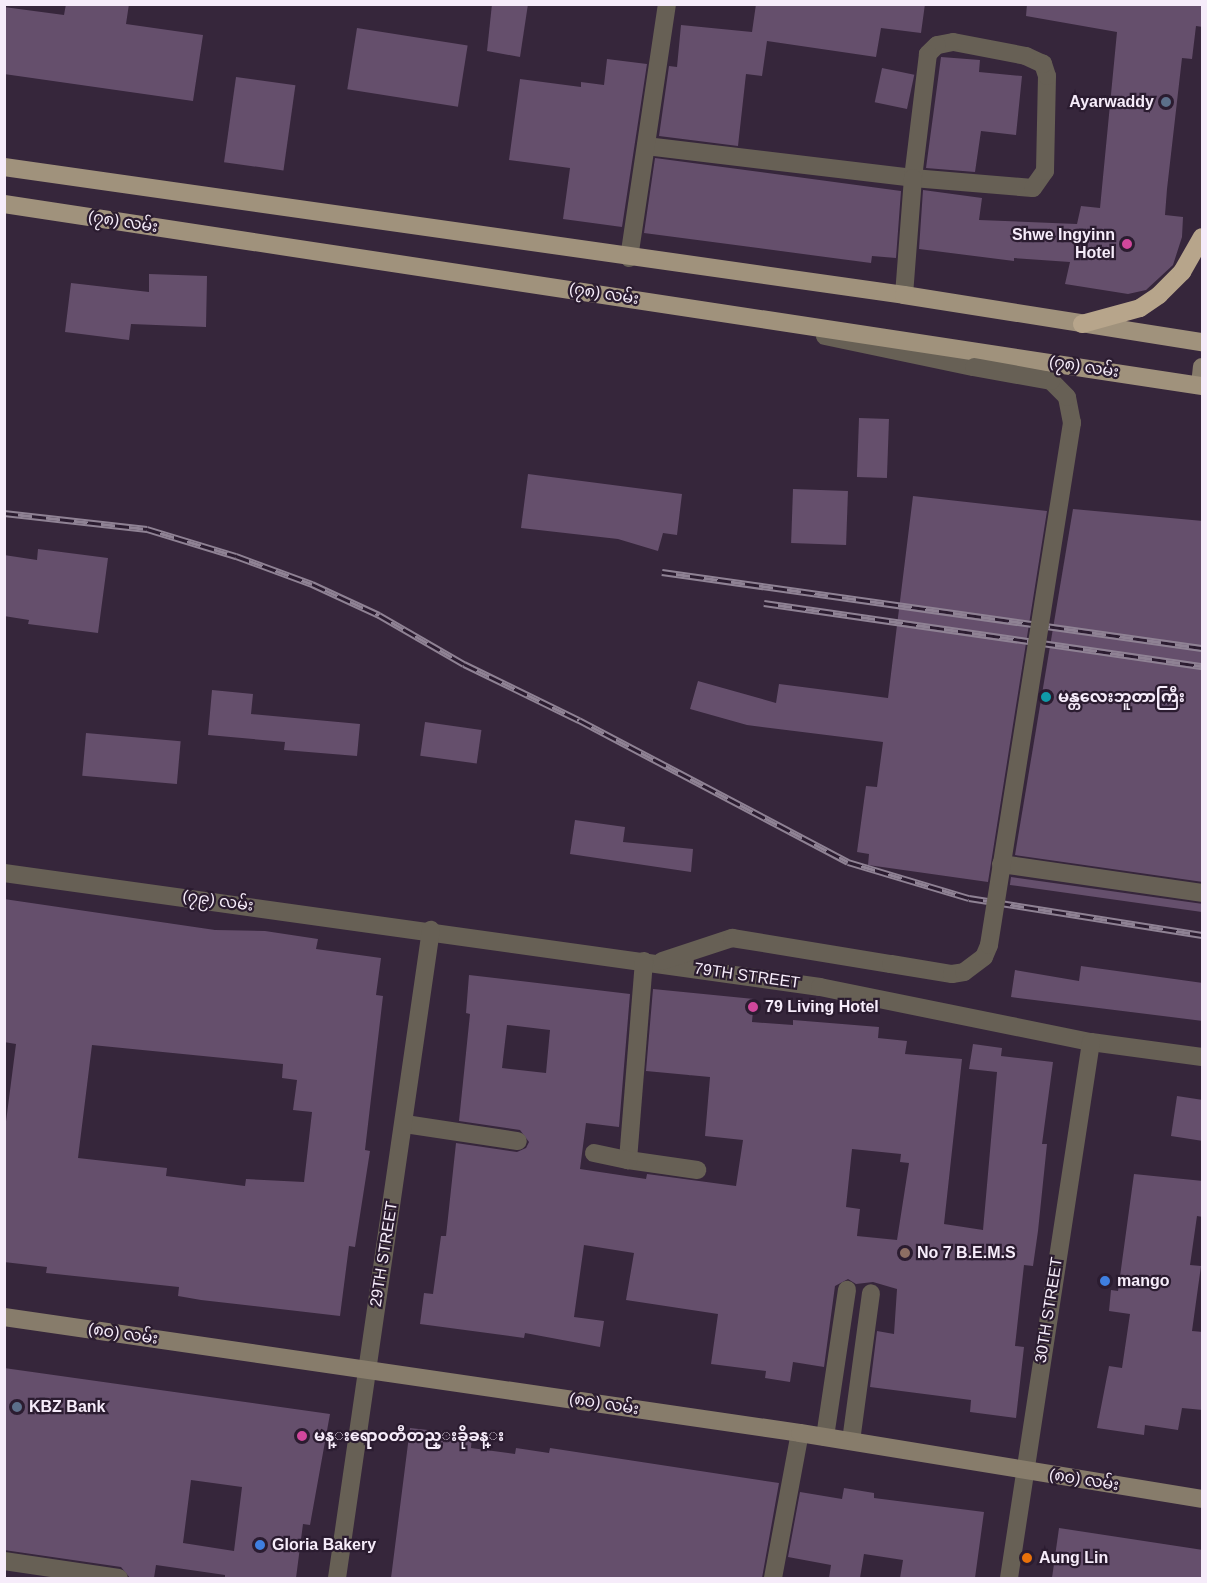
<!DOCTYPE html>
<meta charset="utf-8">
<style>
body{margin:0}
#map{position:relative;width:1207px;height:1583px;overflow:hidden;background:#36263b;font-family:Helvetica,"Noto Sans Myanmar",sans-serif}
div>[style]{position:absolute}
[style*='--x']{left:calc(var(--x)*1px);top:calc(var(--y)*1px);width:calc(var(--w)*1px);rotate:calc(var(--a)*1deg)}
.building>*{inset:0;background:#654f6c;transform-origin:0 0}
.street>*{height:18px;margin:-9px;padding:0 9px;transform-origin:9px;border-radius:9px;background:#676055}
.secondary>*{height:18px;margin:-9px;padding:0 9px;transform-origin:9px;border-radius:9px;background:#877c6b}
.primary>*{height:18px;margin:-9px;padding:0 9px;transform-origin:9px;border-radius:9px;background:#a0927c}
.highway>*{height:18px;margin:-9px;padding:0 9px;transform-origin:9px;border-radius:9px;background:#b7a58b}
.rail>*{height:7px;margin-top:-3.5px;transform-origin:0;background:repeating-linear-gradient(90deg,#2b1c30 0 14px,#8f8294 0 28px);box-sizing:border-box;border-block:2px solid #8f8294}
.street-bridge>*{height:18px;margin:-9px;padding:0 9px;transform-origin:9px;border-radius:9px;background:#676055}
.dots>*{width:16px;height:16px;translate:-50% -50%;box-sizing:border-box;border:3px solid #2b1c30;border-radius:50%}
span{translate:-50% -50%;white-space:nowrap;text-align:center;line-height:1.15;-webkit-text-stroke:4.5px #2b1c30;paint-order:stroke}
.poi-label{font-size:16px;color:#f6ecfa;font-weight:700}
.right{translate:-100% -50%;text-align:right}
.left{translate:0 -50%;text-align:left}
.street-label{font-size:16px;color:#f6ecfa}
.frame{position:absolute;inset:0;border:6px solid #f6ecfa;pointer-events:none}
</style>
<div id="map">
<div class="building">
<i style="clip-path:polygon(66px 4px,129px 4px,126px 24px,203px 35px,193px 101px,4px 74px,4px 7px,64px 15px)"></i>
<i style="clip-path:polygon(492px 4px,528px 4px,520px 57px,487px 51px)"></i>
<i style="clip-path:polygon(756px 4px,925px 4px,921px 33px,881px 28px,876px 57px,767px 41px,762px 76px,746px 74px,738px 146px,659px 136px,669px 66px,677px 67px,681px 25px,752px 32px)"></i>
<i style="clip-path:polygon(1027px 4px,1203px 4px,1203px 27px,1196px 26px,1192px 59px,1182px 58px,1167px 189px,1165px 215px,1183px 217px,1182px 237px,1173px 265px,1146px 290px,1128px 294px,1065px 284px,1070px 262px,1014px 258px,1014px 261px,919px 249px,923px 190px,982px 198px,979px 220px,1077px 224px,1081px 206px,1100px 208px,1117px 32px,1026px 16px)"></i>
<i style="left:357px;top:28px;width:112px;height:62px;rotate:9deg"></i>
<i style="clip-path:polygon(941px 57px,980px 60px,979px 72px,1022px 76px,1016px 135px,981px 131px,975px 172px,926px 168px)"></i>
<i style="clip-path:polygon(607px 59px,647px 64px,622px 227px,563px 219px,570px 168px,509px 160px,520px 79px,581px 87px,581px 82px,604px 85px)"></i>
<i style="left:882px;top:68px;width:33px;height:35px;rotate:12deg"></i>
<i style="left:236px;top:77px;width:60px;height:86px;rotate:8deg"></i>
<i style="clip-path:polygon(655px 158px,901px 191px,896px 258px,872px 256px,871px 263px,644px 233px)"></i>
<i style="clip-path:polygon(149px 274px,207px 276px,206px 327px,131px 324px,129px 340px,65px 332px,71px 283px,149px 292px)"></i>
<i style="left:859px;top:418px;width:30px;height:59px;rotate:2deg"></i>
<i style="clip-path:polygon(528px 474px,682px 494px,677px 535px,663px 533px,658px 551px,618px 539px,521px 528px)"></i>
<i style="left:793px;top:489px;width:55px;height:54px;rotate:2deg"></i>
<i style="clip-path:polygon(913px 496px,1047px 511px,988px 882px,868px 865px,869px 854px,857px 852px,866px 786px,877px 787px,883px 742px,747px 725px,690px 709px,698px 681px,776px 703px,779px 684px,888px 698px)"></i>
<i style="clip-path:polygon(1073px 509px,1203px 521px,1203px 882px,1015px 855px)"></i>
<i style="clip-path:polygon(38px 549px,108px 558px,98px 633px,28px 624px,29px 620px,4px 616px,4px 555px,37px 560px)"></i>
<i style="clip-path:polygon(212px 690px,253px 694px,251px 714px,360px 724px,357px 756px,284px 750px,285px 742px,208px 735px)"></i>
<i style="left:425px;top:722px;width:57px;height:34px;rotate:8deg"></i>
<i style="left:86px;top:733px;width:95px;height:43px;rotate:5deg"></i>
<i style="clip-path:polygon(575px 820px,625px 827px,623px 842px,693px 849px,691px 872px,570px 854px)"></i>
<i style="left:1011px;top:877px;width:194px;height:8px;rotate:8deg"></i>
<i style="clip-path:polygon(evenodd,4px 899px,215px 930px,265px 931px,318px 939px,316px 949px,381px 958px,376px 995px,383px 996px,365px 1150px,370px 1151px,355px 1247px,349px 1246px,340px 1316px,201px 1300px,178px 1296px,179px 1287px,46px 1273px,47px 1267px,4px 1262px,4px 1137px,16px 1044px,4px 1042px,4px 899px,92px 1045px,283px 1064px,282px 1078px,297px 1080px,293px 1110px,312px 1112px,304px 1182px,246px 1179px,245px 1186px,166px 1176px,167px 1168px,78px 1158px,92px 1045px)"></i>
<i style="clip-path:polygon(1081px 966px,1203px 983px,1203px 1021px,1011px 997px,1015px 970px,1079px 981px)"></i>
<i style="clip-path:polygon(evenodd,469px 975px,630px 994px,619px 1127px,586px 1123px,580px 1169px,646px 1179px,647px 1174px,736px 1186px,743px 1140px,705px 1136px,710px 1077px,646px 1071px,653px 989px,754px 999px,752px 1022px,793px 1025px,793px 1020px,879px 1027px,878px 1038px,907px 1041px,905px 1054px,962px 1059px,944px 1224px,983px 1230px,997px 1072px,969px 1069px,973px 1044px,1002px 1048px,1001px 1056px,1053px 1062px,1042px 1144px,1047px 1144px,1038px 1231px,1033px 1266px,1024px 1265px,1015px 1346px,1024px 1347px,1016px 1418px,970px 1412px,971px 1400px,870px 1387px,877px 1331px,894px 1334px,897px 1289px,873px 1282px,856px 1284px,848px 1279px,835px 1286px,824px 1367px,793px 1362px,790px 1382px,765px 1378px,766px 1371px,711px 1364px,718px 1314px,626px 1300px,634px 1253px,584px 1245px,574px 1317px,604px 1321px,600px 1347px,525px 1333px,524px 1338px,420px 1324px,424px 1293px,433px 1294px,441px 1236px,446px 1236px,456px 1143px,517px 1152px,526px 1148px,529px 1142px,520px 1130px,459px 1121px,470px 1014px,466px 1013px,469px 975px,507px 1025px,550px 1030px,546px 1073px,502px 1068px,507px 1025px,469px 975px,852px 1149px,901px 1154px,900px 1162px,909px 1163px,897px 1240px,857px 1236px,860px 1209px,846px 1207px,852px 1149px)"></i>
<i style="clip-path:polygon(1177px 1096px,1203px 1100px,1203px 1141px,1171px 1136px)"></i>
<i style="clip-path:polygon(1134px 1174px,1203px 1181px,1203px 1217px,1197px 1216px,1190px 1265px,1201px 1266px,1192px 1331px,1203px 1332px,1203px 1410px,1182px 1408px,1178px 1430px,1145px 1425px,1144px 1435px,1097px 1428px,1109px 1366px,1122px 1368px,1130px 1314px,1109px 1311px,1111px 1290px,1118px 1291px)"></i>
<i style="clip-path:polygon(evenodd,4px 1368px,330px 1414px,310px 1525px,303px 1524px,296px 1578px,225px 1578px,225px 1575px,156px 1565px,154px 1578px,130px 1578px,121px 1567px,4px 1550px,4px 1368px,191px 1480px,242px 1487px,234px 1551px,183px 1543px,191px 1480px)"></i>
<i style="clip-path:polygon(410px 1428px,472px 1435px,471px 1448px,515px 1454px,516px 1448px,549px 1453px,550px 1448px,779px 1483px,762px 1578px,391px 1578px)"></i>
<i style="clip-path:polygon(844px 1488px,874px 1493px,874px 1498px,984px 1512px,975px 1578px,900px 1578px,903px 1560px,864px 1554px,860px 1578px,829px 1578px,831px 1565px,788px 1557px,800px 1492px,842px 1499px)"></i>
<i style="clip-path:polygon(1059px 1528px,1203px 1550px,1203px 1578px,1052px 1578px)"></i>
</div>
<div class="street">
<i style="--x:646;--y:146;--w:269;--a:6.8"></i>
<i style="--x:913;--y:178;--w:120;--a:4.8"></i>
<i style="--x:1033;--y:188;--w:21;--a:-55"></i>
<i style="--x:1045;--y:171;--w:95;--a:-88.8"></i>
<i style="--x:1047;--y:76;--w:13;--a:-108"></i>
<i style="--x:1043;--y:64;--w:19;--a:-155"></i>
<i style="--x:1026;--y:56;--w:74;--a:-169.1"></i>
<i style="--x:953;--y:42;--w:16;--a:169"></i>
<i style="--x:937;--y:45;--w:13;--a:135"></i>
<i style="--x:928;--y:54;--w:125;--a:96.9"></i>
<i style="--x:913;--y:178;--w:117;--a:94.4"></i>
<i style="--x:629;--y:258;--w:257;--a:-81.5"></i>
<i style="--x:825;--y:336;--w:152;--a:11.8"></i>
<i style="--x:1001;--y:864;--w:203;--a:8.2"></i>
<i style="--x:4;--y:873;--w:824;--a:7.95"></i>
<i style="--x:820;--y:987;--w:277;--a:11.5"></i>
<i style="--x:1091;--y:1042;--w:112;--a:7.7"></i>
<i style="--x:644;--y:961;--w:200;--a:94.6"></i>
<i style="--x:628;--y:1160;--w:70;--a:8.2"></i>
<i style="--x:662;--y:961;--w:74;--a:-18.2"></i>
<i style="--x:732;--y:938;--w:161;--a:9.3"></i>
<i style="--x:405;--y:1124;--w:114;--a:8.6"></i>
<i style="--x:594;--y:1153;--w:35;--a:12"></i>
<i style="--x:825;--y:1437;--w:149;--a:-81.5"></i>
<i style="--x:851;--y:1441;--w:149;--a:-82.3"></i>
<i style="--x:4;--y:1561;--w:116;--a:8.4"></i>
<i style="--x:337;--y:1578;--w:655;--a:-81.75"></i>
<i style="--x:773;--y:1578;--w:147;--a:-79.5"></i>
<i style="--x:1009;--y:1578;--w:542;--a:-81.3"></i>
</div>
<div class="secondary">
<i style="--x:1200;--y:385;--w:18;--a:-84"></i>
<i style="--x:4;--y:1317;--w:804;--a:8.29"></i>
<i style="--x:800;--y:1433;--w:407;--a:9.3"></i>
</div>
<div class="primary">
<i style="--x:4;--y:167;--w:909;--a:8.09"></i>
<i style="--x:904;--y:295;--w:302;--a:9"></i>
<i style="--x:4;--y:204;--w:1212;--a:8.64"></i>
</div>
<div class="highway">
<i style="--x:1082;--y:324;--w:60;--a:-15.4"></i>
<i style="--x:1140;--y:308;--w:23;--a:-34"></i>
<i style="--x:1159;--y:295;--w:33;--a:-45"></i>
<i style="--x:1182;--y:272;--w:40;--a:-60.3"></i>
</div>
<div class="rail">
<i style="--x:4;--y:513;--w:144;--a:6.4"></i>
<i style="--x:147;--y:529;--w:93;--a:16.9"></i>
<i style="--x:236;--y:556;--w:81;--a:20.2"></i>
<i style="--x:312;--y:584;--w:74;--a:24.8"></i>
<i style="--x:379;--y:615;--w:98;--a:30"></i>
<i style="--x:464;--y:664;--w:128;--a:26"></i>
<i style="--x:579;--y:720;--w:304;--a:27.8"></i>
<i style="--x:848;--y:862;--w:126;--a:16.6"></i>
<i style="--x:969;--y:898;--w:236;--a:9"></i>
<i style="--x:662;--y:572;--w:545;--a:8.01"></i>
<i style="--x:764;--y:603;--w:443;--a:8.2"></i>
</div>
<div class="street-bridge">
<i style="--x:891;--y:964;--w:62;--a:9.3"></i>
<i style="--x:952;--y:974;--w:12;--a:-9"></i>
<i style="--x:964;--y:972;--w:25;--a:-37"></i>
<i style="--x:984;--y:957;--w:13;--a:-67"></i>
<i style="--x:989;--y:945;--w:529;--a:-80.97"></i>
<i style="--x:1072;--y:423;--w:26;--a:-101"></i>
<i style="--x:1067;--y:397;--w:23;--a:-135"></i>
<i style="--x:1051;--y:381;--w:78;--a:-169.7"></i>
</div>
<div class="dots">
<i style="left:1166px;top:102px;background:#5c6f8a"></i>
<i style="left:1127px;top:244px;background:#d1479c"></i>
<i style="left:1046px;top:697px;background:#0f9aa8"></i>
<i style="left:753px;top:1007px;background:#d1479c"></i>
<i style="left:905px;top:1253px;background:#8d6e63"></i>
<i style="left:1105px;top:1281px;background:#3f7fe0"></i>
<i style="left:17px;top:1407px;background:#5c6f8a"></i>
<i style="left:302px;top:1436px;background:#d1479c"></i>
<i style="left:260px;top:1545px;background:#3f7fe0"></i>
<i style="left:1027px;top:1558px;background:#e8710a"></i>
</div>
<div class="poi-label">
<span class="right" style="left:1154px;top:102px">Ayarwaddy</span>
<span class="right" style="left:1115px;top:244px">Shwe Ingyinn<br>Hotel</span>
<span class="left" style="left:1058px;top:697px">မန္တလေးဘူတာကြီး</span>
<span class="left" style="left:765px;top:1007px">79 Living Hotel</span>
<span class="left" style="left:917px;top:1253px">No 7 B.E.M.S</span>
<span class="left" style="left:1117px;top:1281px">mango</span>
<span class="left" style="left:29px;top:1407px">KBZ Bank</span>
<span class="left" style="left:314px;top:1436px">မန္းဧရာဝတီတည္းခိုခန္း</span>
<span class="left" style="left:272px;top:1545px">Gloria Bakery</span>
<span class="left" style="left:1039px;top:1558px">Aung Lin</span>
</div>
<div class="street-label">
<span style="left:123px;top:222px;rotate:9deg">(၇၈) လမ်း</span>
<span style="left:604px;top:294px;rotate:9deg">(၇၈) လမ်း</span>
<span style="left:1084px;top:367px;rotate:9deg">(၇၈) လမ်း</span>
<span style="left:218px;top:901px;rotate:8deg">(၇၉) လမ်း</span>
<span style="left:747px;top:976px;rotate:8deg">79TH STREET</span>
<span style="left:384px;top:1254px;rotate:-81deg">29TH STREET</span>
<span style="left:1049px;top:1310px;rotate:-81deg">30TH STREET</span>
<span style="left:123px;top:1334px;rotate:8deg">(၈၀) လမ်း</span>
<span style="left:604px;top:1404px;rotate:9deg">(၈၀) လမ်း</span>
<span style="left:1084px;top:1480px;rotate:9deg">(၈၀) လမ်း</span>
</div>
<div class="frame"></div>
</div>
